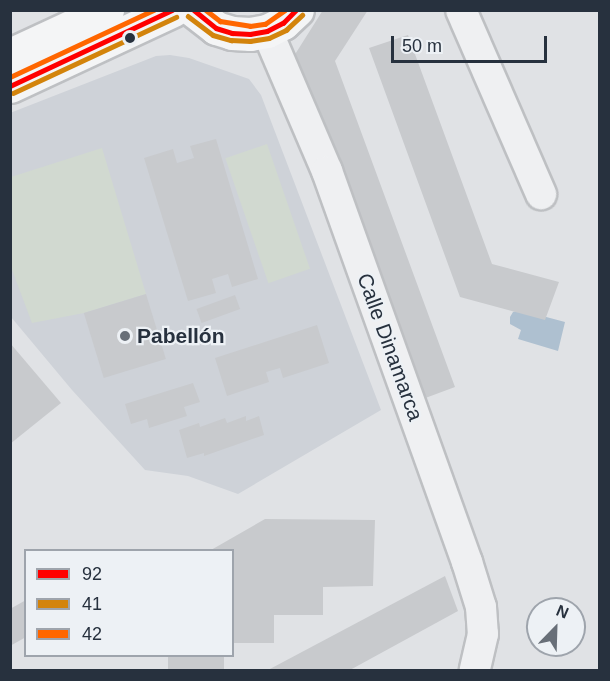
<!DOCTYPE html>
<meta charset="utf-8">
<style>
body{margin:0}
#map{position:relative;width:610px;height:681px;overflow:hidden;background:#e0e2e5;font-family:Helvetica,sans-serif}
div>[style]{position:absolute}
[style*='--x']{left:calc(var(--x)*1px);top:calc(var(--y)*1px);width:calc(var(--w)*1px);rotate:calc(var(--a)*1deg)}
.built>*{inset:0;background:#ced2d8}
.green>*{inset:0;background:#d1d9d0;transform-origin:0 0}
.water>*{inset:0;background:#aec0d0}
.building>*{inset:0;background:#c8cacd;transform-origin:0 0}
.roads{filter:drop-shadow(2px 0 #bec0c3) drop-shadow(-2px 0 #bec0c3) drop-shadow(0 2px #bec0c3) drop-shadow(0 -2px #bec0c3)}
.minor>*{height:30px;margin:-15px;padding:0 15px;transform-origin:15px;border-radius:15px;background:#eff0f2}
.major>*{height:33px;margin:-16.5px;padding:0 16.5px;transform-origin:16.5px;border-radius:16.5px;background:#f4f5f6}
.bus-1>*{height:4.5px;margin:-2.25px;padding:0 2.25px;transform-origin:2.25px;border-radius:2.25px;background:#f00}
.bus-2>*{height:4.5px;margin:-2.25px;padding:0 2.25px;transform-origin:2.25px;border-radius:2.25px;background:#d3840c}
.bus-3>*{height:4.5px;margin:-2.25px;padding:0 2.25px;transform-origin:2.25px;border-radius:2.25px;background:#f60}
.dots>*{width:16px;height:16px;translate:-50% -50%;box-sizing:border-box;border:3px solid #edf1f5;border-radius:50%}
span{translate:-50% -50%;white-space:nowrap;text-align:center;line-height:1.15;-webkit-text-stroke:4.5px #edf1f5;paint-order:stroke}
.poi-label{font-size:21px;color:#27313e;font-weight:700}
.left{translate:0 -50%;text-align:left}
.street-label{font-size:21px;color:#27313e}
.frame{position:absolute;inset:0;border:12px solid #27313e;pointer-events:none}
.legend{position:absolute;left:24px;top:549px;width:210px;height:108px;box-sizing:border-box;background:#edf1f5;border:2px solid #9ea4ac;margin:0;padding:8px 10px;list-style:none;font-size:18px;color:#27313e}
.legend li{display:flex;align-items:center;gap:12px;height:30px}
.legend b{width:30px;border:2px solid #9ea4ac}
.north{position:absolute;left:526px;top:597px;width:60px;height:60px;box-sizing:border-box;background:#edf1f5;border:2px solid #9ea4ac;border-radius:50%;rotate:23deg;font-size:16px;font-weight:700;line-height:24px;text-align:center;color:#27313e}
.north::after{content:'';display:block;margin:auto;width:21px;height:27px;background:#686f78;clip-path:polygon(50% 0,100% 100%,50% 72%,0 100%)}
.scale{position:absolute;left:391px;top:36px;width:156px;height:27px;box-sizing:border-box;border:3px solid #27313e;border-top:0;padding-left:8px;font-size:18px;line-height:21px;white-space:nowrap;color:#27313e;-webkit-text-stroke:4px #edf1f5;paint-order:stroke}
</style>
<div id="map">
<div class="built">
<i style="clip-path:polygon(170px 55px,189px 58px,249px 79px,261px 95px,381px 410px,238px 494px,188px 476px,145px 470px,72px 390px,11px 317px,10px 113px,156px 56px)"></i>
</div>
<div class="green">
<i style="left:267px;top:144px;width:132px;height:44px;rotate:71deg"></i>
<i style="clip-path:polygon(102px 148px,146px 294px,84px 313px,32px 323px,11px 267px,11px 177px)"></i>
</div>
<div class="water">
<i style="clip-path:polygon(520px 310px,565px 322px,558px 351px,518px 339px,521px 330px,510px 324px,510px 317px,513px 312px)"></i>
</div>
<div class="building">
<i style="clip-path:polygon(323px 10px,368px 10px,335px 61px,455px 387px,420px 400px,294px 56px)"></i>
<i style="clip-path:polygon(408px 35px,492px 264px,559px 282px,545px 320px,460px 297px,369px 48px)"></i>
<i style="clip-path:polygon(216px 139px,258px 279px,232px 287px,228px 274px,212px 279px,216px 293px,188px 301px,144px 158px,173px 149px,177px 163px,194px 158px,190px 146px)"></i>
<i style="left:146px;top:294px;width:68px;height:65px;rotate:73deg"></i>
<i style="left:235px;top:295px;width:15px;height:41px;rotate:70deg"></i>
<i style="clip-path:polygon(317px 325px,329px 363px,283px 378px,280px 368px,266px 372px,269px 382px,227px 396px,215px 358px)"></i>
<i style="clip-path:polygon(10px 343px,61px 403px,10px 444px)"></i>
<i style="clip-path:polygon(193px 383px,200px 402px,184px 407px,187px 416px,149px 428px,147px 419px,131px 424px,125px 404px)"></i>
<i style="clip-path:polygon(246px 416px,246px 421px,259px 416px,264px 435px,204px 456px,204px 453px,187px 458px,179px 430px,199px 423px,200px 427px,225px 418px,227px 423px)"></i>
<i style="clip-path:polygon(265px 519px,375px 520px,373px 586px,323px 587px,323px 615px,274px 615px,274px 643px,232px 643px,232px 550px,211px 550px)"></i>
<i style="clip-path:polygon(445px 576px,458px 611px,350px 670px,268px 670px)"></i>
<i style="clip-path:polygon(26px 600px,26px 637px,10px 646px,10px 609px)"></i>
<i style="left:168px;top:656px;width:56px;height:13px"></i>
</div>
<div class="roads">
<div class="minor">
<i style="--x:461;--y:10;--w:201;--a:66.5"></i>
<i style="--x:267;--y:31;--w:152;--a:66.8"></i>
<i style="--x:327;--y:171;--w:415;--a:70.3"></i>
<i style="--x:467;--y:562;--w:47;--a:72.7"></i>
<i style="--x:481;--y:607;--w:27;--a:86"></i>
<i style="--x:483;--y:634;--w:37;--a:103"></i>
</div>
<div class="major">
<i style="--x:193;--y:10;--w:29;--a:38"></i>
<i style="--x:216;--y:28;--w:17;--a:17"></i>
<i style="--x:232;--y:33;--w:18;--a:3"></i>
<i style="--x:250;--y:34;--w:17;--a:-10"></i>
<i style="--x:267;--y:31;--w:18;--a:-27"></i>
<i style="--x:283;--y:23;--w:19;--a:-43"></i>
<i style="--x:10;--y:55;--w:107;--a:-24.9"></i>
<i style="--x:10;--y:86;--w:180;--a:-25"></i>
</div>
</div>
<div class="bus-1">
<i style="--x:194;--y:10;--w:28;--a:39"></i>
<i style="--x:216;--y:28;--w:17;--a:17"></i>
<i style="--x:232;--y:33;--w:18;--a:3"></i>
<i style="--x:250;--y:34;--w:17;--a:-10"></i>
<i style="--x:267;--y:31;--w:18;--a:-27"></i>
<i style="--x:283;--y:23;--w:18;--a:-45"></i>
<i style="--x:10;--y:86;--w:179;--a:-25.1"></i>
</div>
<div class="bus-2">
<i style="--x:188;--y:16;--w:31;--a:37"></i>
<i style="--x:213;--y:35;--w:19;--a:16"></i>
<i style="--x:231;--y:40;--w:19;--a:3"></i>
<i style="--x:250;--y:41;--w:19;--a:-9"></i>
<i style="--x:269;--y:38;--w:19;--a:-25"></i>
<i style="--x:286;--y:30;--w:22;--a:-43"></i>
<i style="--x:13;--y:93;--w:180;--a:-25"></i>
</div>
<div class="bus-3">
<i style="--x:206;--y:10;--w:18;--a:38"></i>
<i style="--x:220;--y:21;--w:30;--a:9"></i>
<i style="--x:250;--y:26;--w:15;--a:-8"></i>
<i style="--x:265;--y:24;--w:24;--a:-35"></i>
<i style="--x:10;--y:77;--w:159;--a:-25"></i>
</div>
<div class="dots">
<i style="left:130px;top:38px;background:#27313e"></i>
<i style="left:125px;top:336px;background:#686f78"></i>
</div>
<div class="poi-label">
<span class="left" style="left:137px;top:336px">Pabellón</span>
</div>
<div class="street-label">
<span style="left:390px;top:347px;rotate:70deg">Calle Dinamarca</span>
</div>
<div class="frame"></div>
<ul class="legend">
<li><b style="height:8px;background:#f00"></b>92</li>
<li><b style="height:8px;background:#d3840c"></b>41</li>
<li><b style="height:8px;background:#f60"></b>42</li>
</ul>
<div class="north">N</div>
<div class="scale">50 m</div>
</div>
